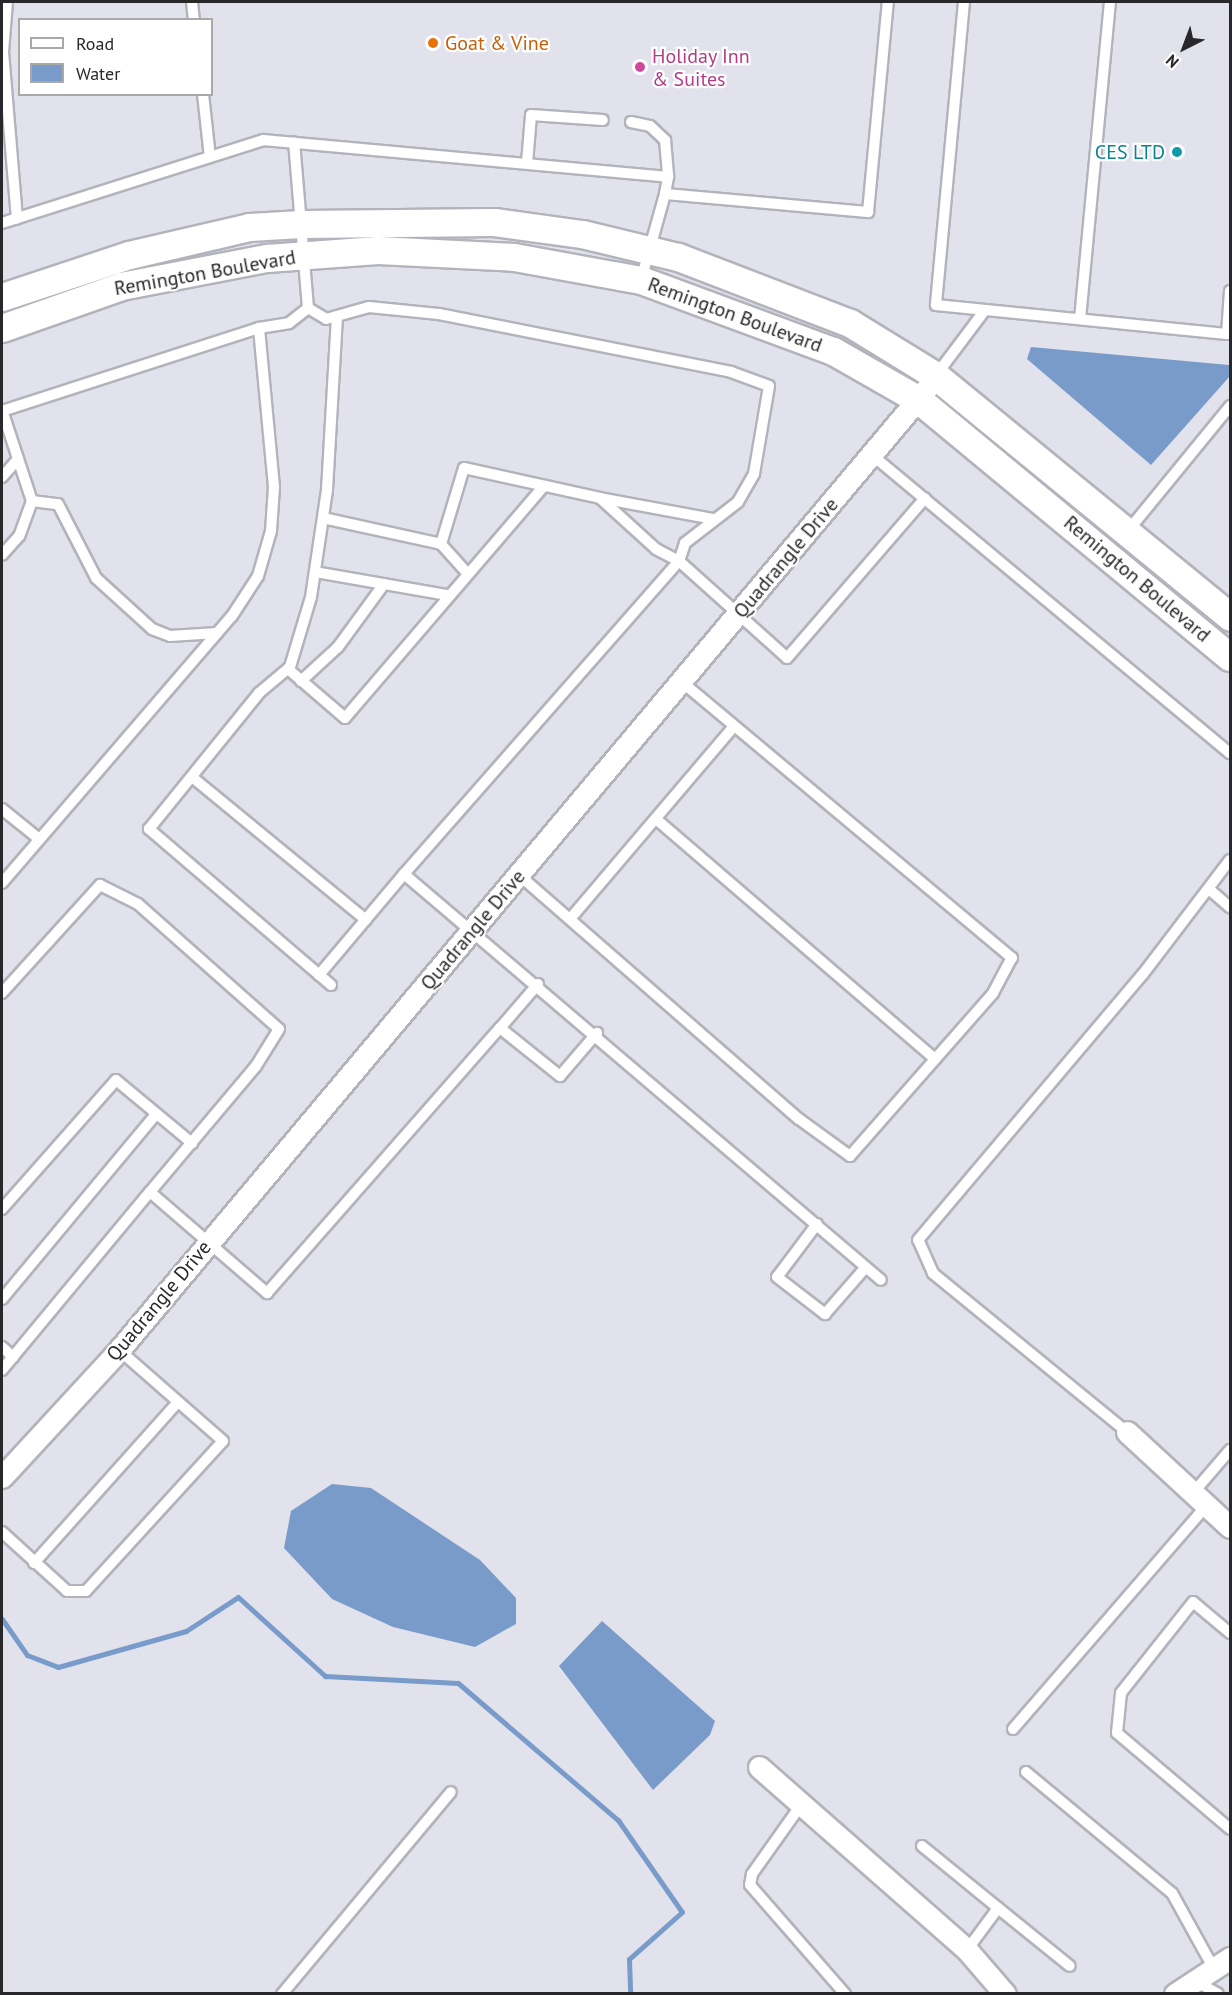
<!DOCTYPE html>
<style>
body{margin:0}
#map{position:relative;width:1232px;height:1995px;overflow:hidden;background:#e2e2ec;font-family:"PT Sans",sans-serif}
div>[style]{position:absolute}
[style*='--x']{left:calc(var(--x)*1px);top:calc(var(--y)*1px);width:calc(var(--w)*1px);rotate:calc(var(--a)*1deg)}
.water>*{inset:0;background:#789bca}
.stream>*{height:5px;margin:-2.5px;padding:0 2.5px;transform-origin:2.5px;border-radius:2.5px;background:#789bca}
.roads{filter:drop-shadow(2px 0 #b3b3bc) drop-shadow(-2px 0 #b3b3bc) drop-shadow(0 2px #b3b3bc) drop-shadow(0 -2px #b3b3bc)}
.service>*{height:10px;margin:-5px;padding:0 5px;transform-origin:5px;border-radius:5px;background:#fff}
.minor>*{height:21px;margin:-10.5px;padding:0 10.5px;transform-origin:10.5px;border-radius:10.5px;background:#fff}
.tertiary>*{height:27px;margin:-13.5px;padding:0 13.5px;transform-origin:13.5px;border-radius:13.5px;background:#fff}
.dots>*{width:16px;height:16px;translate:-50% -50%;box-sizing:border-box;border:3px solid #fff;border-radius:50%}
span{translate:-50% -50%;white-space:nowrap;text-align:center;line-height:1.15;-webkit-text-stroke:4.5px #fff;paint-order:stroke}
.food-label{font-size:20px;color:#c56008}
.left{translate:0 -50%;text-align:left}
.hotel-label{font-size:20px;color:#b23c85}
.culture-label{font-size:20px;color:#0d838f}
.right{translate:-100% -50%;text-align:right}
.street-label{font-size:20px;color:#28282b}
.frame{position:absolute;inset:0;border:3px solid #28282b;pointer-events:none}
.legend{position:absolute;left:18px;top:18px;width:195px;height:78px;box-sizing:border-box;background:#fff;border:2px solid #a9a9aa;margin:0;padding:8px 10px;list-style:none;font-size:18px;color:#28282b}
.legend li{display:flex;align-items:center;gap:12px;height:30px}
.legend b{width:30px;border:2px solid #a9a9aa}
.north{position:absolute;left:1154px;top:18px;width:60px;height:60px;-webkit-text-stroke:4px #fff;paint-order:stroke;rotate:222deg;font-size:16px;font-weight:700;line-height:24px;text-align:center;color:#28282b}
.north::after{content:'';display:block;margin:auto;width:21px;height:27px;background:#28282b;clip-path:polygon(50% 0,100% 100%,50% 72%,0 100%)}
</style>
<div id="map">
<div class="water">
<i style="clip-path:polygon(1031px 347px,1229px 365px,1230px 376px,1151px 465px,1027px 359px)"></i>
<i style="clip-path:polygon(332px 1484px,371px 1488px,480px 1560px,516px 1598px,516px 1624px,475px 1647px,393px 1627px,332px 1599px,284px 1548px,291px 1511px)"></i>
<i style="clip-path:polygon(602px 1621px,715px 1721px,710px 1735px,653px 1790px,559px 1666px)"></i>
</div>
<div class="stream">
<i style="--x:2;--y:1619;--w:44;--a:55.2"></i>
<i style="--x:27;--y:1655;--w:33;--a:21"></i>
<i style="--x:58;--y:1667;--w:133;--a:-15.7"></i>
<i style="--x:186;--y:1631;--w:62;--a:-33.2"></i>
<i style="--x:238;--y:1597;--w:118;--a:42.2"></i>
<i style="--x:325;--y:1676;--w:133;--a:3"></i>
<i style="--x:458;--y:1683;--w:211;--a:40.6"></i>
<i style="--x:618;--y:1820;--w:112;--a:55.2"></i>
<i style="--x:682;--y:1912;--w:71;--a:138.4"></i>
<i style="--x:629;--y:1959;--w:35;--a:88"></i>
</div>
<div class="roads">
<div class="service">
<i style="--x:7;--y:2;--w:50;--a:94.6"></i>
<i style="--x:3;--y:52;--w:167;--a:85.2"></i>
<i style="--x:192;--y:2;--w:18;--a:84"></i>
<i style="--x:964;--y:2;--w:304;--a:95.3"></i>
<i style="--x:936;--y:305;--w:292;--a:5.7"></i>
<i style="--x:1227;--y:334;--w:43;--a:-86"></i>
<i style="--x:203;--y:94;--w:63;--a:83.7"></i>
<i style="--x:631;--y:122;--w:19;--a:12"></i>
<i style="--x:650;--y:126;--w:21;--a:43"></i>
<i style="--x:665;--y:140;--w:37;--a:85"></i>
<i style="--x:527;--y:163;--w:48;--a:-85.2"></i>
<i style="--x:531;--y:115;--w:72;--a:4"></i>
<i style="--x:2;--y:223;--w:274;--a:-17.6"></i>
<i style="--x:263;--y:140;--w:407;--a:5.2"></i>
<i style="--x:668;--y:177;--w:17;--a:100"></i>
<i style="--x:641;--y:280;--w:89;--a:-74.4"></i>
<i style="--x:665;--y:194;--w:204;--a:5.1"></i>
<i style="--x:868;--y:212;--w:211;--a:-84.6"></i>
<i style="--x:308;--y:308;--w:21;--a:31"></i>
<i style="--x:326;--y:319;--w:45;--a:-15.6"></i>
<i style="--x:369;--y:307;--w:70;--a:5.7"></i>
<i style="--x:439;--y:314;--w:298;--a:11.2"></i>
<i style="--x:731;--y:372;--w:40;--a:20.2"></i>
<i style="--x:769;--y:386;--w:89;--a:99.7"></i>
<i style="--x:754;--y:474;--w:32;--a:120"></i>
<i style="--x:738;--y:502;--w:67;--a:142.3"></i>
<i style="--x:685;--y:543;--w:19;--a:108"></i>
<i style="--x:679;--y:561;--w:145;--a:41.9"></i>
<i style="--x:787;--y:658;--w:211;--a:-49.2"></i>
<i style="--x:1080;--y:319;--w:318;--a:-84.6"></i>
<i style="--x:937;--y:374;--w:80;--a:-53.1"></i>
<i style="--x:2;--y:410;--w:96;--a:71.8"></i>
<i style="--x:32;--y:501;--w:37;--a:110"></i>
<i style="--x:19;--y:536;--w:25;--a:132"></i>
<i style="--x:2;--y:411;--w:270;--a:-17.9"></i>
<i style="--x:259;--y:328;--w:30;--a:-9"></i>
<i style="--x:289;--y:323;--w:24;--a:-38"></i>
<i style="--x:308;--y:308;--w:166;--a:-94.8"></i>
<i style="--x:872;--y:455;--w:466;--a:39.8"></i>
<i style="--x:2;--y:477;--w:24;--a:-48"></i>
<i style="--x:600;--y:498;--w:115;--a:10.5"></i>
<i style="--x:32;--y:501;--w:26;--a:7"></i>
<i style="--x:58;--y:504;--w:83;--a:62.8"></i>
<i style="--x:96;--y:578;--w:76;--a:42.3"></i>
<i style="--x:152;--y:629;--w:19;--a:21"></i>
<i style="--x:170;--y:636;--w:47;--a:-3.7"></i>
<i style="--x:323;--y:518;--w:121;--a:12.4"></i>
<i style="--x:441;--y:544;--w:79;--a:-73.2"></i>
<i style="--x:464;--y:468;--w:139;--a:12.4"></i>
<i style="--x:600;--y:498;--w:76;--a:42.3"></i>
<i style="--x:656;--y:549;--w:26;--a:28"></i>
<i style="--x:679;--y:561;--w:417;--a:131.3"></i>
<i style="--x:1127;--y:532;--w:163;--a:-50.7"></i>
<i style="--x:441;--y:544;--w:38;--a:48"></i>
<i style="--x:315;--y:572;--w:134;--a:9.9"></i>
<i style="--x:288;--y:669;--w:75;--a:40.7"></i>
<i style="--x:345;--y:718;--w:306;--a:-49.4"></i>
<i style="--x:301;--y:681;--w:50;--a:-42.6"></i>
<i style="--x:338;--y:647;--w:78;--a:-53.9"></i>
<i style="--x:192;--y:777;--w:225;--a:39.4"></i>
<i style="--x:2;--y:809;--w:48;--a:39"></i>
<i style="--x:656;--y:819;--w:368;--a:40.7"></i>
<i style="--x:519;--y:875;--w:371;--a:41.1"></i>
<i style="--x:799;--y:1119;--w:63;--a:36"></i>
<i style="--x:850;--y:1156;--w:217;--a:-48.7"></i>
<i style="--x:993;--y:993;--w:40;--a:-62"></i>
<i style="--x:1012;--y:958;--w:430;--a:-140.1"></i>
<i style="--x:2;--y:883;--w:352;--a:-49.3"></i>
<i style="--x:232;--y:616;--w:48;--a:-57"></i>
<i style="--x:258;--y:576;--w:47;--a:-73.9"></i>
<i style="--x:271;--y:531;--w:44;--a:-86.1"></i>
<i style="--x:274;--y:487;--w:160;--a:-95.4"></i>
<i style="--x:1209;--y:889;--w:28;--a:41"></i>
<i style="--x:570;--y:919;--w:253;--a:-49.6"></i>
<i style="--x:319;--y:975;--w:132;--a:-49.9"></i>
<i style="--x:404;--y:874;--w:626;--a:40.4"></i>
<i style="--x:538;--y:984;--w:58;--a:130.8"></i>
<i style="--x:500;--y:1028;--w:77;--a:38.7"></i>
<i style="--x:560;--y:1076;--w:57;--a:-49.3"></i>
<i style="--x:331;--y:985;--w:240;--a:-139.4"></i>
<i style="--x:149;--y:829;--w:175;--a:-51"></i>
<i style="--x:259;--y:693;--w:40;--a:-40"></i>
<i style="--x:290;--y:667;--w:73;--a:-73.3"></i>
<i style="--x:311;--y:597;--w:108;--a:-81.5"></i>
<i style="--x:327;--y:490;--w:174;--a:-86.7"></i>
<i style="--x:2;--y:993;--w:146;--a:-47.8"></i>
<i style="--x:100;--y:885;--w:42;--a:26.6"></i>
<i style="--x:138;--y:904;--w:188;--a:41.6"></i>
<i style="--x:279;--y:1029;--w:44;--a:121.9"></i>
<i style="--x:256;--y:1066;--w:165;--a:130.1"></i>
<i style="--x:150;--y:1192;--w:155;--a:40.8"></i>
<i style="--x:267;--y:1293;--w:353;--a:-48.7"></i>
<i style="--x:2;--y:1209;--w:172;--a:-48.5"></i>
<i style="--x:116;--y:1080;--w:99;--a:39.7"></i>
<i style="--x:817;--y:1224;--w:66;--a:127"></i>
<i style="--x:777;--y:1277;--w:61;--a:37.6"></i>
<i style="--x:825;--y:1314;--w:62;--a:-48.9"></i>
<i style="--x:2;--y:1299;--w:241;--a:-50.2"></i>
<i style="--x:2;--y:1347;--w:15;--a:42"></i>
<i style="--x:2;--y:1370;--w:231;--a:-50.3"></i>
<i style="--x:1127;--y:1432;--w:251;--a:-140.7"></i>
<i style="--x:933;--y:1273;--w:36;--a:-114"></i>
<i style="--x:918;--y:1240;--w:348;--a:-49.8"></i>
<i style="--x:1143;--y:974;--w:143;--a:-52.7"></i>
<i style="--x:1193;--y:1493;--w:57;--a:-49.3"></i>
<i style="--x:2;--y:1532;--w:88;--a:42.2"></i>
<i style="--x:67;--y:1591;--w:19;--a:0"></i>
<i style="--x:86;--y:1591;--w:203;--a:-47.6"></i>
<i style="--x:223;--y:1441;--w:138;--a:-138.8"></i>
<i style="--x:34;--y:1563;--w:216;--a:-48.2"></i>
<i style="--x:1230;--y:1633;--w:48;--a:-140"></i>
<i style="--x:1193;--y:1602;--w:116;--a:128.4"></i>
<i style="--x:1121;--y:1693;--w:40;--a:95.7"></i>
<i style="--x:1117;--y:1733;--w:148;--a:40.3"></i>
<i style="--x:1013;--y:1729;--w:296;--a:-49.1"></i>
<i style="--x:1026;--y:1772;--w:190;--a:39.7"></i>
<i style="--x:1172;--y:1893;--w:87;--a:61.1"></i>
<i style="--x:801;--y:1805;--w:85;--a:125.4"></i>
<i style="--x:752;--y:1874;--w:11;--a:100"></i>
<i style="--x:750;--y:1885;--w:145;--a:48.9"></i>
<i style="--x:922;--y:1846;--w:98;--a:39.2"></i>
<i style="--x:998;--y:1908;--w:52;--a:126.4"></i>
<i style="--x:998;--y:1908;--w:92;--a:38.9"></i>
<i style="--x:1195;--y:1981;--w:26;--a:29"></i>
<i style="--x:282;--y:1994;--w:263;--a:-50.1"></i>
</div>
<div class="minor">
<i style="--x:1127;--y:1432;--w:140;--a:42.7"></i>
<i style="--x:2;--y:1477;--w:173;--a:-47.3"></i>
<i style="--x:119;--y:1350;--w:1258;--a:-49.97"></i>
<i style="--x:759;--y:1767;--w:277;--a:41.3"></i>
<i style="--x:967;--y:1950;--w:58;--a:49.2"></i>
<i style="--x:1175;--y:1994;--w:66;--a:-33.2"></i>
</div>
<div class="tertiary">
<i style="--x:2;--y:297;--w:134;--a:-18.3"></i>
<i style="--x:129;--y:255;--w:123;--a:-13.1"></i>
<i style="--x:249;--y:227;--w:52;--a:-3.3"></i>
<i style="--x:301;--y:224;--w:193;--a:-0.6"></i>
<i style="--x:494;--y:222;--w:89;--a:7.8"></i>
<i style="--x:582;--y:234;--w:99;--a:13.5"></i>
<i style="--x:678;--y:257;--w:184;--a:21"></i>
<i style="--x:850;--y:323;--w:101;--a:31.6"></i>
<i style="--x:936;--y:376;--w:380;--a:39.3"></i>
<i style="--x:2;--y:328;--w:126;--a:-19.4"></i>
<i style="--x:121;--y:286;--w:149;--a:-10.9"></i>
<i style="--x:267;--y:258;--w:111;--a:-4.1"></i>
<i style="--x:378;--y:250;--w:136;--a:2.9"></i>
<i style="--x:514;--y:257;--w:129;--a:10.3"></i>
<i style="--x:641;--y:280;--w:205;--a:20.3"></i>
<i style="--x:833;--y:351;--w:99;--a:29.7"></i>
<i style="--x:919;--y:400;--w:403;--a:39.6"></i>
</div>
</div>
<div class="dots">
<i style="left:433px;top:43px;background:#e8710a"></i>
<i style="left:640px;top:67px;background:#d1479c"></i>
<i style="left:1177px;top:152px;background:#0f9aa8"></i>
</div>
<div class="food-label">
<span class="left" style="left:445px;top:43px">Goat &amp; Vine</span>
</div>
<div class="hotel-label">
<span class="left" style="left:652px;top:68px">Holiday Inn<br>&amp; Suites</span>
</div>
<div class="culture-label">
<span class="right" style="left:1165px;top:152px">CES LTD</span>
</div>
<div class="street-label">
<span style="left:205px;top:273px;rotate:-10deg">Remington Boulevard</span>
<span style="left:735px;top:315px;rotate:20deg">Remington Boulevard</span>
<span style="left:786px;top:558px;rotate:-50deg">Quadrangle Drive</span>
<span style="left:1137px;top:579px;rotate:40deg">Remington Boulevard</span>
<span style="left:473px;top:930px;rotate:-50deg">Quadrangle Drive</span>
<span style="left:159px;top:1301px;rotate:-50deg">Quadrangle Drive</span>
</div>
<div class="frame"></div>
<ul class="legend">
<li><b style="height:8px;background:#fff"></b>Road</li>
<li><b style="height:16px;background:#789bca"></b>Water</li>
</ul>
<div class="north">N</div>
</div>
